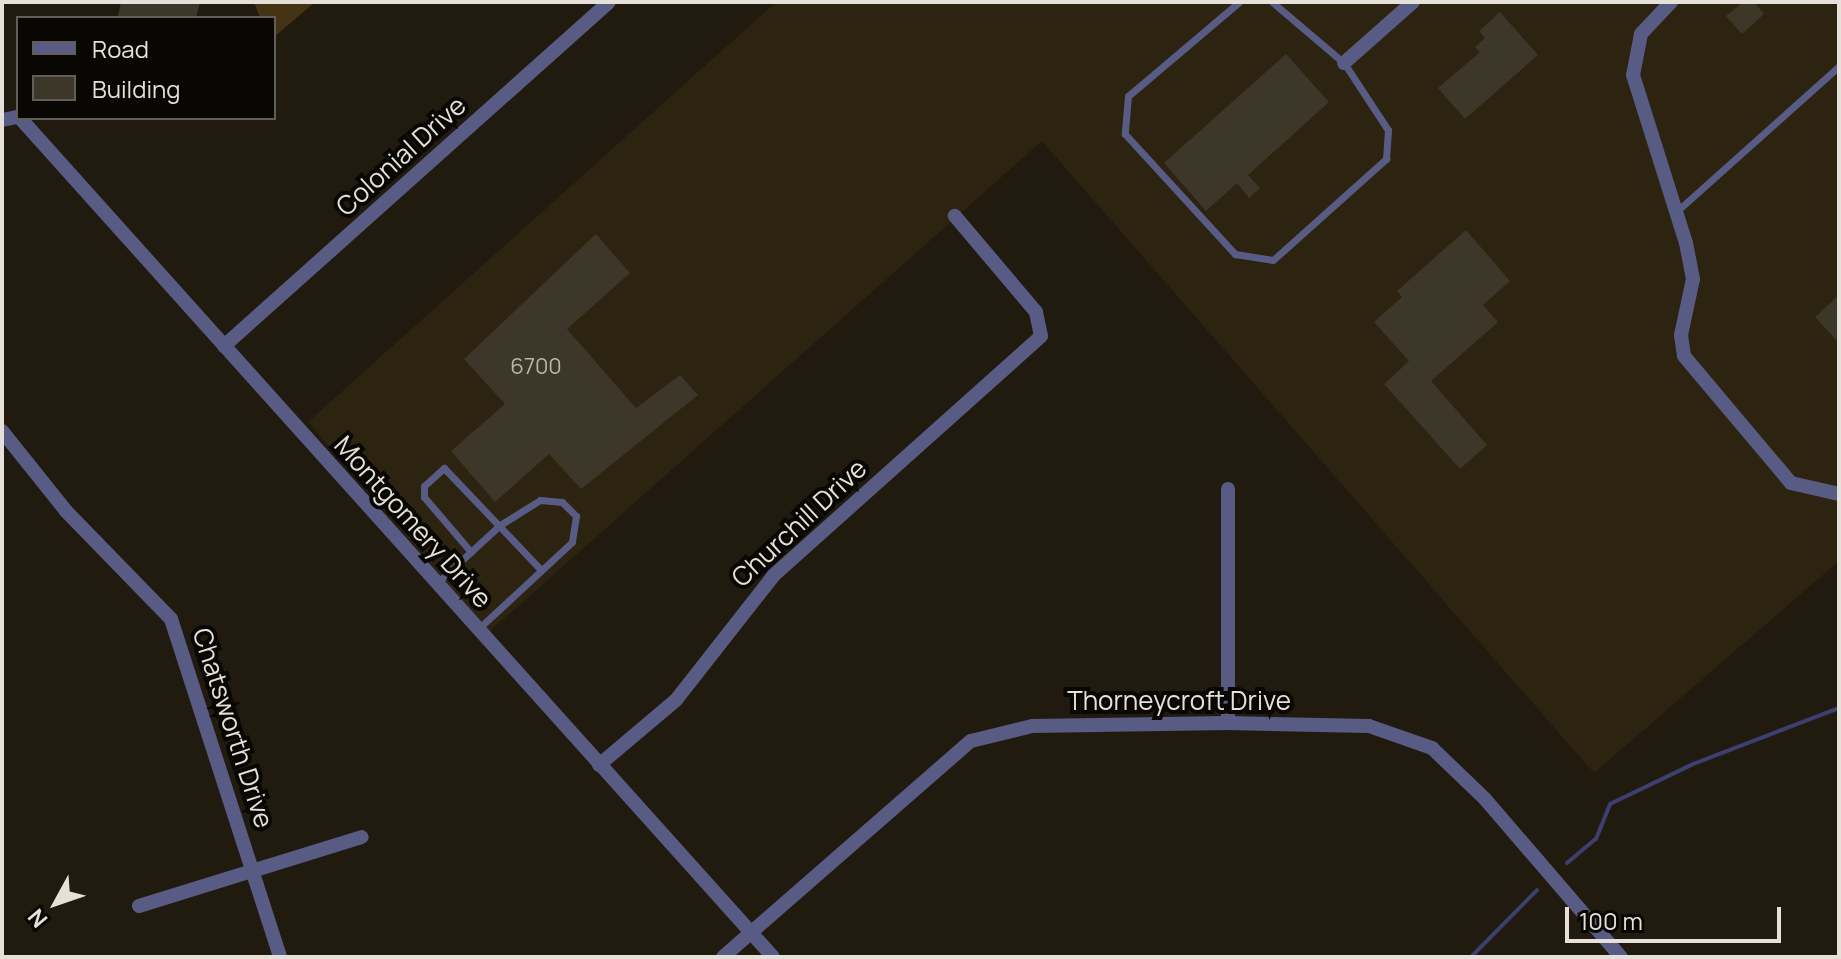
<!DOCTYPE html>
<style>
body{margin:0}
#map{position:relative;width:1841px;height:959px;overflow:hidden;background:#211b0f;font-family:Manrope,sans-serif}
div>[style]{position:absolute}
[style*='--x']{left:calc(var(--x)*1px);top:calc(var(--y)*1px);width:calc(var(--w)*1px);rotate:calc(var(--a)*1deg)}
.built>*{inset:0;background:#2c2311}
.green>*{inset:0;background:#443413}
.stream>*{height:4px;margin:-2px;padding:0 2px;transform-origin:2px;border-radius:2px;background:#3d3f71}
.building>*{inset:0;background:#3d372a}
.lane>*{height:7px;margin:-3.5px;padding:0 3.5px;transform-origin:3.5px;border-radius:3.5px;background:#585c84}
.street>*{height:14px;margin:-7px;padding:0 7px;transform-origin:7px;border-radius:7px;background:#585c84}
span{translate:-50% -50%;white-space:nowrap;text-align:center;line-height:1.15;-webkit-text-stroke:8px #090703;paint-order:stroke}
.number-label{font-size:22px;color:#bbb6ad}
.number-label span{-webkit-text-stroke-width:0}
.street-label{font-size:26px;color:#e5e1d9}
.frame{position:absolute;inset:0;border:4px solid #e5e1d9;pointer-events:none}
.legend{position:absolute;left:16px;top:16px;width:260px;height:104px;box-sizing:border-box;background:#090703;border:2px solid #615e59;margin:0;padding:10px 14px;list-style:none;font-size:24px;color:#e5e1d9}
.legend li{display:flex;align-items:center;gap:16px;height:40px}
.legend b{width:40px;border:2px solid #615e59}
.north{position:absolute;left:16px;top:863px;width:80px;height:80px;-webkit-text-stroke:6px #090703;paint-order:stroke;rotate:230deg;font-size:22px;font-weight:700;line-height:32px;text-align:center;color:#e5e1d9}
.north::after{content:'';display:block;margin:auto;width:28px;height:36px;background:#e5e1d9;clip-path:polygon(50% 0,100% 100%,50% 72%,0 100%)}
.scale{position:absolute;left:1565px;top:907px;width:216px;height:36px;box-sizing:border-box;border:4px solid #e5e1d9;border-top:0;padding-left:10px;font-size:24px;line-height:28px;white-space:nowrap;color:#e5e1d9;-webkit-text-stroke:6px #090703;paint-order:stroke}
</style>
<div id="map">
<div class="built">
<i style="clip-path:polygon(776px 2px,1839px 2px,1839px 561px,1594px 773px,1042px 141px,489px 632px,308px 422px)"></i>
</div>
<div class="green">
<i style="clip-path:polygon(254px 2px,315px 2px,274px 37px,274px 18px,260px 18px)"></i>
</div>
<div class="stream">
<i style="--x:1567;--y:863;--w:38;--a:-40"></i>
<i style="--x:1596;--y:839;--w:38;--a:-68"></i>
<i style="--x:1610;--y:804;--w:92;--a:-25.7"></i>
<i style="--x:1693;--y:764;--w:156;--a:-21"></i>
<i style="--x:1471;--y:957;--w:94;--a:-45.4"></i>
</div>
<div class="building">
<i style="clip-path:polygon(121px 2px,200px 2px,196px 18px,125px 18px,118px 16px)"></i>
<i style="clip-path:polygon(1743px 2px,1754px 2px,1764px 14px,1742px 34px,1726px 16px)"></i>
<i style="clip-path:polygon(1500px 12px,1538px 55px,1465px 119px,1438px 88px,1480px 52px,1475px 47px,1485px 38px,1479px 31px)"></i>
<i style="clip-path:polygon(1286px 54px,1329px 102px,1248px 175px,1260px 188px,1249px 198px,1237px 183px,1206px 211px,1164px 163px)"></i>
<i style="clip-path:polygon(1466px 230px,1510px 281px,1483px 305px,1498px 322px,1431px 381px,1487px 445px,1460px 469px,1384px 384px,1409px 361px,1374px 322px,1402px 297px,1397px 291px)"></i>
<i style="clip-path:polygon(596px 234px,630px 273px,567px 329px,636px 408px,680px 375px,698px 395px,581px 489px,549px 454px,495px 502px,451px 451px,505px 404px,464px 359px)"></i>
<i style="clip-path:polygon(1839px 295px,1839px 343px,1815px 317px)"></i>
</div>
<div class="lane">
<i style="--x:1239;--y:2;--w:145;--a:139.7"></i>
<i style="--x:1128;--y:96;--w:38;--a:95"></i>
<i style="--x:1125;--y:134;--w:163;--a:47.5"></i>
<i style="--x:1235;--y:254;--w:38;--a:9"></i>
<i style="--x:1273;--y:260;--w:152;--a:-41.8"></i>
<i style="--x:1386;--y:159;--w:29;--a:-86"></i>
<i style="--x:1388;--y:130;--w:80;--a:-123.3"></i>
<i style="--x:1344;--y:63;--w:94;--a:-139.7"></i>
<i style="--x:1677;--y:211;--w:217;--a:-41.8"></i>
<i style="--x:471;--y:552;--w:72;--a:-130.5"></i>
<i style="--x:424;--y:497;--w:11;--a:-90"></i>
<i style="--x:424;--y:486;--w:27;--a:-42"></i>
<i style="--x:444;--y:468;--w:141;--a:46.4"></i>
<i style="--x:438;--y:582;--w:84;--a:-42.6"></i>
<i style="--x:500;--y:525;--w:47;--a:-32"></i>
<i style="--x:540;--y:500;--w:22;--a:5"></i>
<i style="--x:562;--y:502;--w:20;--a:45"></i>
<i style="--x:576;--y:516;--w:26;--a:99"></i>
<i style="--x:572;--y:542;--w:128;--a:137.2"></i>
</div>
<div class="street">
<i style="--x:1671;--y:2;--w:44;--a:133.2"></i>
<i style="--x:1641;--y:34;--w:42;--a:101"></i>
<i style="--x:1633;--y:75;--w:176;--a:72.5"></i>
<i style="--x:1686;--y:243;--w:37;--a:79"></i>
<i style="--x:1693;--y:279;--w:57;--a:102.1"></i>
<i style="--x:1681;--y:335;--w:21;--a:82"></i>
<i style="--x:1684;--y:356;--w:166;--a:49.9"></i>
<i style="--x:1791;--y:483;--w:49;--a:12.9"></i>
<i style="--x:1344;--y:63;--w:92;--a:-41.5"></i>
<i style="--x:20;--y:118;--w:1127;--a:48.09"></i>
<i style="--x:2;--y:120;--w:16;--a:-11"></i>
<i style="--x:224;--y:346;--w:516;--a:-41.78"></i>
<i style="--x:2;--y:431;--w:102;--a:51.3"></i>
<i style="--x:66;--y:511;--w:151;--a:45.8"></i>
<i style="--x:171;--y:619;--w:355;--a:72.1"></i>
<i style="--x:1228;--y:723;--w:234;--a:-90"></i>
<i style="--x:599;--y:765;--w:101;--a:-40.2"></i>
<i style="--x:676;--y:700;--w:159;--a:-51.9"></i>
<i style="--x:774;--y:575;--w:358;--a:-41.8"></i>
<i style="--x:1041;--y:336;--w:25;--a:-102"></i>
<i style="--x:1036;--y:312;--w:126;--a:-130.2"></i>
<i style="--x:139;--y:906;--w:233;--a:-17.2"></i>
<i style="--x:723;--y:957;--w:329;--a:-41.1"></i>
<i style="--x:971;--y:741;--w:63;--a:-13.8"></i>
<i style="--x:1032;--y:726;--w:196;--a:-0.9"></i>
<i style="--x:1228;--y:723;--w:141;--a:1.2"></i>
<i style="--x:1369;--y:726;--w:67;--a:19.2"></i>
<i style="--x:1432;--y:748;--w:74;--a:43.9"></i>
<i style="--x:1485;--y:799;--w:208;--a:49.3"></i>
</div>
<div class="number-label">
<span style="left:536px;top:367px">6700</span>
</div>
<div class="street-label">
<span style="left:401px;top:156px;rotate:-42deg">Colonial Drive</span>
<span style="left:413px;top:522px;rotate:48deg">Montgomery Drive</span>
<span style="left:799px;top:523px;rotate:-43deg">Churchill Drive</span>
<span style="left:1179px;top:701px">Thorneycroft Drive</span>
<span style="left:233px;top:728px;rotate:72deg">Chatsworth Drive</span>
</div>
<div class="frame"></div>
<ul class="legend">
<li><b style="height:10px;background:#585c84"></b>Road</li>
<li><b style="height:22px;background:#3d372a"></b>Building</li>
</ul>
<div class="north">N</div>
<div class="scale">100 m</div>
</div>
